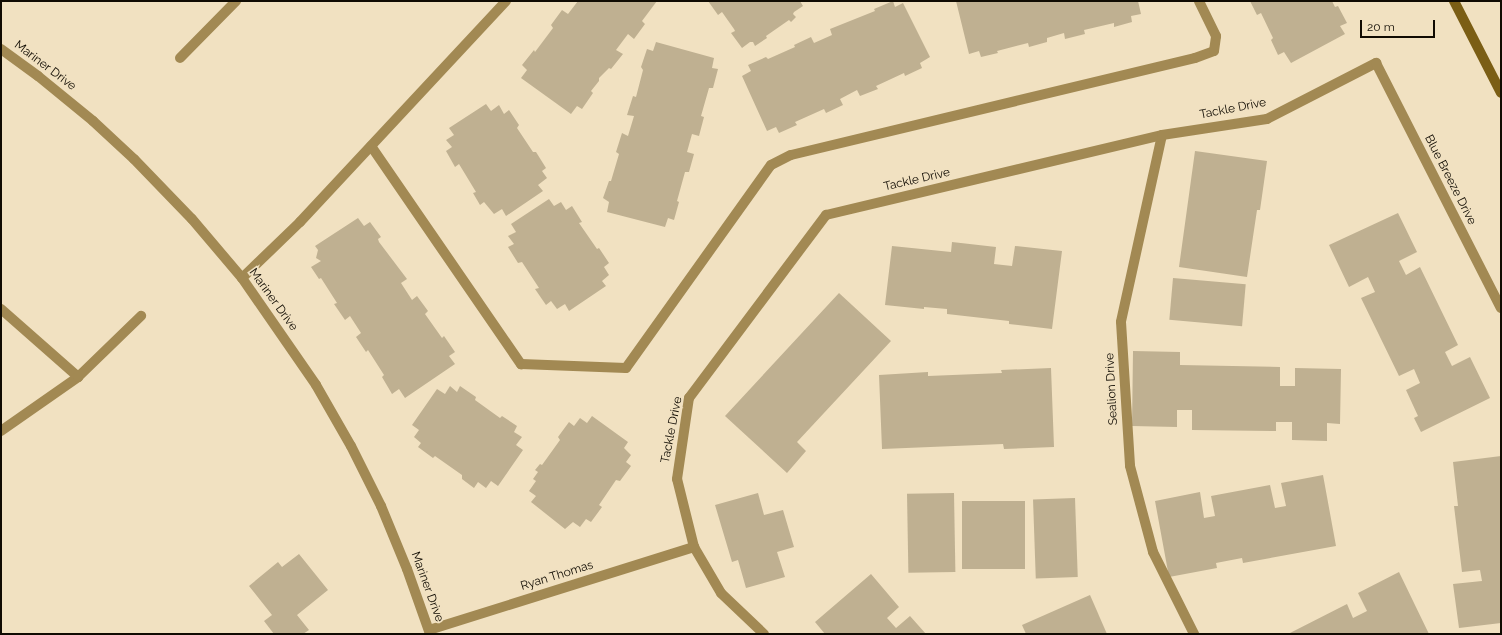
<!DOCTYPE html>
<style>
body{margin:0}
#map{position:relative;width:1502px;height:635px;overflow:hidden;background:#f1e1c1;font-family:Raleway,sans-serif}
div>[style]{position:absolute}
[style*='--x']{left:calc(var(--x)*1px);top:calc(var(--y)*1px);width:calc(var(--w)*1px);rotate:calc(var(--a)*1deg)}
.building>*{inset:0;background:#bfb091;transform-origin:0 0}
.service>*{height:10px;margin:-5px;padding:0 5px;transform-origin:5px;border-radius:5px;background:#a28953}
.minor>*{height:10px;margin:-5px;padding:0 5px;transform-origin:5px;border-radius:5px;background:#a28953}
.tertiary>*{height:10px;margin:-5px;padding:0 5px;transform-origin:5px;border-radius:5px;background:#a28953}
.secondary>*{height:10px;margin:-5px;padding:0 5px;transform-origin:5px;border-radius:5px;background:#7b5e15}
span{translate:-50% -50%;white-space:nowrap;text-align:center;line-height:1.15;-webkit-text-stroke:3.5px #f1e1c1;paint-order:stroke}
.street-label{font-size:12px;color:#100b02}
.frame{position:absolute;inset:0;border:2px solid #100b02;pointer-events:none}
.scale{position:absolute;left:1360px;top:20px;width:75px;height:18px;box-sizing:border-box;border:2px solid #100b02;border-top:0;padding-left:5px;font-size:12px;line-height:14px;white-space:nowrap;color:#100b02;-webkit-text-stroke:3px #f1e1c1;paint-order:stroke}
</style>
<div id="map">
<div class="building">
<i style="clip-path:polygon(578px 1px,657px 1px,642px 21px,645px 24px,634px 39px,628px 34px,616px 50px,623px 54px,611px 69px,609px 68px,599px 78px,599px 81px,591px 91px,593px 93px,582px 109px,577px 106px,571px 114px,521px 78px,527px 70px,522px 65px,534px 50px,535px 52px,553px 28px,551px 25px,562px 10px,568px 14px)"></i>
<i style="clip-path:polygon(708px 1px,800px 1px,803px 6px,794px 12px,793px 14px,796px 17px,791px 22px,789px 20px,766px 36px,767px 38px,755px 46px,753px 42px,750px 42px,742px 48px,731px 33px,735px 31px,734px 29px,722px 12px,718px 15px)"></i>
<i style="clip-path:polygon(893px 1px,895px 7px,903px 3px,930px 57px,920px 63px,922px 68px,905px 76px,904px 73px,876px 86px,878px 89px,860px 96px,857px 90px,840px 99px,843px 105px,826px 113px,824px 109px,795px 122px,797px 125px,779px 133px,776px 127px,767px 131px,742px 76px,751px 71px,748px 65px,766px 57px,768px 59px,795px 47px,794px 45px,811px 37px,814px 43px,832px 35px,830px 29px,875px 11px,874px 9px)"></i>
<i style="clip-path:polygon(956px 1px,1138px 1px,1141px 14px,1131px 16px,1132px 22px,1114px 27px,1114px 23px,1084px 30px,1085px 34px,1065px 39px,1064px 33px,1047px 38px,1047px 42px,1029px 47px,1028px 43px,997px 51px,998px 53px,981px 57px,979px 51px,969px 54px)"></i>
<i style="clip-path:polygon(1250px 1px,1332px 1px,1335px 7px,1338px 6px,1347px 23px,1340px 26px,1345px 34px,1291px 63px,1284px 52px,1278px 55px,1271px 40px,1273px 38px,1261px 13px,1257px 15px)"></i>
<i style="clip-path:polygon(656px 42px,714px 58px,712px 68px,718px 69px,713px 88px,709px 88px,701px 116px,704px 117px,699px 136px,692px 134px,687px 152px,694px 154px,689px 172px,685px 172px,677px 201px,679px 202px,674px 220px,668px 218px,665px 227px,607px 212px,609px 202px,603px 198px,609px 181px,611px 181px,619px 154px,616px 152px,622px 133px,628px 136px,634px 116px,627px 115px,633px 96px,636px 97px,643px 70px,641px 67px,647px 49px,653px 51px)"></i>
<i style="clip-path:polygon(486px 104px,491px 111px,499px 105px,504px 114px,509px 110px,519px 125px,517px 128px,533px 152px,536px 152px,546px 168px,542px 171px,547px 178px,538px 185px,543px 191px,506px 216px,502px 209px,494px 214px,484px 202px,480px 205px,473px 193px,476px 192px,459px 164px,455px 167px,446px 151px,452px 147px,446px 140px,454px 135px,449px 128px)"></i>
<i style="clip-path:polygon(1195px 151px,1267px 161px,1260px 210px,1257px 210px,1247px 277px,1179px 267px)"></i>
<i style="clip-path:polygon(549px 199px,554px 206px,561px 202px,566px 210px,572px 206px,582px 222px,579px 223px,597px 249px,599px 248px,609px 263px,604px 267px,609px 275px,602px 281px,606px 286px,569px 311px,565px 304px,557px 309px,551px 301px,546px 305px,535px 289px,539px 288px,522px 262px,518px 263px,508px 247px,514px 244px,508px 236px,516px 232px,511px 224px)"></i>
<i style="clip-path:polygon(1398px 213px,1417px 252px,1399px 261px,1406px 275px,1420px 267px,1458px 345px,1445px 352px,1452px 366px,1470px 357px,1490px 398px,1421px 432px,1414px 418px,1418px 416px,1406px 390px,1420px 383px,1414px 369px,1399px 376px,1361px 298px,1375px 292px,1368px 277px,1349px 287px,1329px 245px)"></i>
<i style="clip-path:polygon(358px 218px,364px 226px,370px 222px,381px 237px,378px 239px,379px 242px,407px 279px,401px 283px,412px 300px,417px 296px,428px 311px,425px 314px,442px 338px,444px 336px,455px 352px,449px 356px,455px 364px,405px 398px,399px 389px,392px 394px,382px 377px,384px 375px,368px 350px,366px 352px,356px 337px,361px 333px,350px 316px,345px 320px,334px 304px,337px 303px,321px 278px,319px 279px,311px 267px,321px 261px,316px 258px,318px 250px,315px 246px)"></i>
<i style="clip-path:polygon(952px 242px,996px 247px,994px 264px,1012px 266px,1015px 246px,1062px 251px,1052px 329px,1009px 324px,1009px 321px,947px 314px,947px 309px,924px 307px,924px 309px,885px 305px,892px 246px,951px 252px)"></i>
<i style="left:1173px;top:278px;width:73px;height:42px;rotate:5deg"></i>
<i style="clip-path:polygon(839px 293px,891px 341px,797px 442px,806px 451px,787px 473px,725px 416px)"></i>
<i style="clip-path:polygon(1133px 351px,1180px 352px,1180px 365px,1280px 367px,1280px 386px,1295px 386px,1295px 368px,1341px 369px,1340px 424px,1327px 423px,1327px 441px,1292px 440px,1292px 422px,1276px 422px,1276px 431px,1192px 430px,1192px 410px,1177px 410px,1177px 427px,1132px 426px)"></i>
<i style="clip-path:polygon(1051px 368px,1054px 447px,1004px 449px,1003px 444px,882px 449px,879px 375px,928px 372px,928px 376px,1002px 373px,1001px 370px)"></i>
<i style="clip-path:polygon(450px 386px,457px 392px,460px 386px,476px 397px,475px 400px,500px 418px,502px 416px,517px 426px,514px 432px,522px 437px,516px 445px,523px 450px,498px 486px,491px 481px,486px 488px,478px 482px,474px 488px,462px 479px,462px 475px,435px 456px,433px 458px,418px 447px,421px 443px,414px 437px,419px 430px,412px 425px,437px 389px,445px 394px)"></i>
<i style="clip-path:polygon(592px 416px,628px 442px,624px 448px,631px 455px,626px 462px,631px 466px,620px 481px,616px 480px,599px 505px,602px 507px,591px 522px,586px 519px,580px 527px,573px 522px,565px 529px,531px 502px,536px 496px,529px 491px,536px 481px,533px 479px,538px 472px,535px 470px,540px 464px,542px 465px,560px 440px,558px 437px,569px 422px,574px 426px,580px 418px,587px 423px)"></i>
<i style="clip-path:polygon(1501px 456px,1501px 623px,1459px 628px,1453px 584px,1482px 581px,1480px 570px,1462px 572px,1454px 506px,1458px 506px,1453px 462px)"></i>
<i style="clip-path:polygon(1323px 475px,1336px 546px,1243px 563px,1242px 558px,1216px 563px,1217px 568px,1169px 577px,1155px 501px,1200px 492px,1204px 518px,1215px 516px,1211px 496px,1270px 485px,1275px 508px,1286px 506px,1281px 483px)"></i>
<i style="clip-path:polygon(758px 493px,764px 515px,783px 510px,794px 547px,777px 552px,785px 577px,746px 588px,738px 560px,732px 562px,715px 505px)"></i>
<i style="left:954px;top:493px;width:79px;height:47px;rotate:89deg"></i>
<i style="left:1075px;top:498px;width:79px;height:42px;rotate:88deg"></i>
<i style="left:1025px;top:501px;width:68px;height:63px;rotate:90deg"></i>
<i style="clip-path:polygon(299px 554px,328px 590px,297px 615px,309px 630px,303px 634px,274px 634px,264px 621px,272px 615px,249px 586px,278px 562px,282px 567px)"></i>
<i style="clip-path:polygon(1399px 572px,1429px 634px,1288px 634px,1347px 604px,1353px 618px,1367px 611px,1358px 593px)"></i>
<i style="clip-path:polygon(871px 574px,899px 607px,887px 618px,896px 628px,910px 616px,926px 634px,825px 634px,815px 622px)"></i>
<i style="clip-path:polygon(1090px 595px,1107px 634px,1026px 634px,1022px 625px)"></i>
</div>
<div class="service">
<i style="--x:371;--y:146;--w:265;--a:55.5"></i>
<i style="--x:521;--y:364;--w:105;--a:2.2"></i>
<i style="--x:626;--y:368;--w:249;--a:-54.5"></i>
<i style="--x:771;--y:165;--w:22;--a:-27"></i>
<i style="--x:791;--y:155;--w:415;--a:-13.5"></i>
<i style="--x:1195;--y:58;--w:20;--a:-20"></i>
<i style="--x:1214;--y:51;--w:15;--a:-82"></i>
<i style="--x:1216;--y:36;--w:39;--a:-116"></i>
<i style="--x:242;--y:278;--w:81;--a:-44"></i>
<i style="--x:300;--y:222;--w:302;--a:-47"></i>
</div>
<div class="minor">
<i style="--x:180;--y:58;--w:80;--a:-45.5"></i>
<i style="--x:1162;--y:135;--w:191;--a:102.4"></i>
<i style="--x:1121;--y:322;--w:144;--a:86.4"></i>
<i style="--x:1130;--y:466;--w:89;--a:75"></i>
<i style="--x:1153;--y:552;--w:92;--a:63.4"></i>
<i style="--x:1;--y:309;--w:103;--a:41.4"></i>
<i style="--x:1;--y:431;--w:94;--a:-35"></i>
<i style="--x:78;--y:377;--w:88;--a:-44.1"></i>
<i style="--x:429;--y:630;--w:278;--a:-17.4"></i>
<i style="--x:764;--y:634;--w:59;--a:-136.4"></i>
<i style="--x:721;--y:593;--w:53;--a:-120.4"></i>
<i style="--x:694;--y:547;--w:70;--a:-104"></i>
<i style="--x:677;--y:479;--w:82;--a:-81.6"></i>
<i style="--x:689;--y:398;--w:229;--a:-53.2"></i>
<i style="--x:826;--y:215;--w:345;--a:-13.4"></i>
<i style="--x:1162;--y:135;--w:106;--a:-8.7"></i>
<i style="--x:1267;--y:119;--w:123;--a:-27.2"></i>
<i style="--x:1376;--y:63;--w:275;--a:63"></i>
</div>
<div class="tertiary">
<i style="--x:1;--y:49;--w:46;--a:36.1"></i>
<i style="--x:38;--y:76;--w:71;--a:39.3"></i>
<i style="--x:93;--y:121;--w:56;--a:42.8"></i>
<i style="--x:134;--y:159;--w:83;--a:46"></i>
<i style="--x:192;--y:219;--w:77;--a:49.7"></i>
<i style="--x:242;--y:278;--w:130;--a:55.3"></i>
<i style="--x:316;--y:385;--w:70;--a:60.2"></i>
<i style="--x:351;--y:446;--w:67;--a:63.4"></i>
<i style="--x:381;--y:506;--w:68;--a:67.6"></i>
<i style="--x:407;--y:569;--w:69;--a:70.5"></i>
</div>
<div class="secondary">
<i style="--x:1454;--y:1;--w:103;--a:62.9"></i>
</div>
<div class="street-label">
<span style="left:45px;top:66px;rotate:37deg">Mariner Drive</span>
<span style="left:1233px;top:109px;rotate:-11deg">Tackle Drive</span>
<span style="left:917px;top:180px;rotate:-13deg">Tackle Drive</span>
<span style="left:1450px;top:180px;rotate:63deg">Blue Breeze Drive</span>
<span style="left:273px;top:300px;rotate:54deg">Mariner Drive</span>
<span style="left:1112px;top:389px;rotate:-93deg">Sealion Drive</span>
<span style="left:672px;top:430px;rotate:-79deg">Tackle Drive</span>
<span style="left:557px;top:576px;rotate:-17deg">Ryan Thomas</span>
<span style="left:427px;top:587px;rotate:70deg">Mariner Drive</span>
</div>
<div class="frame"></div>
<div class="scale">20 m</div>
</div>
